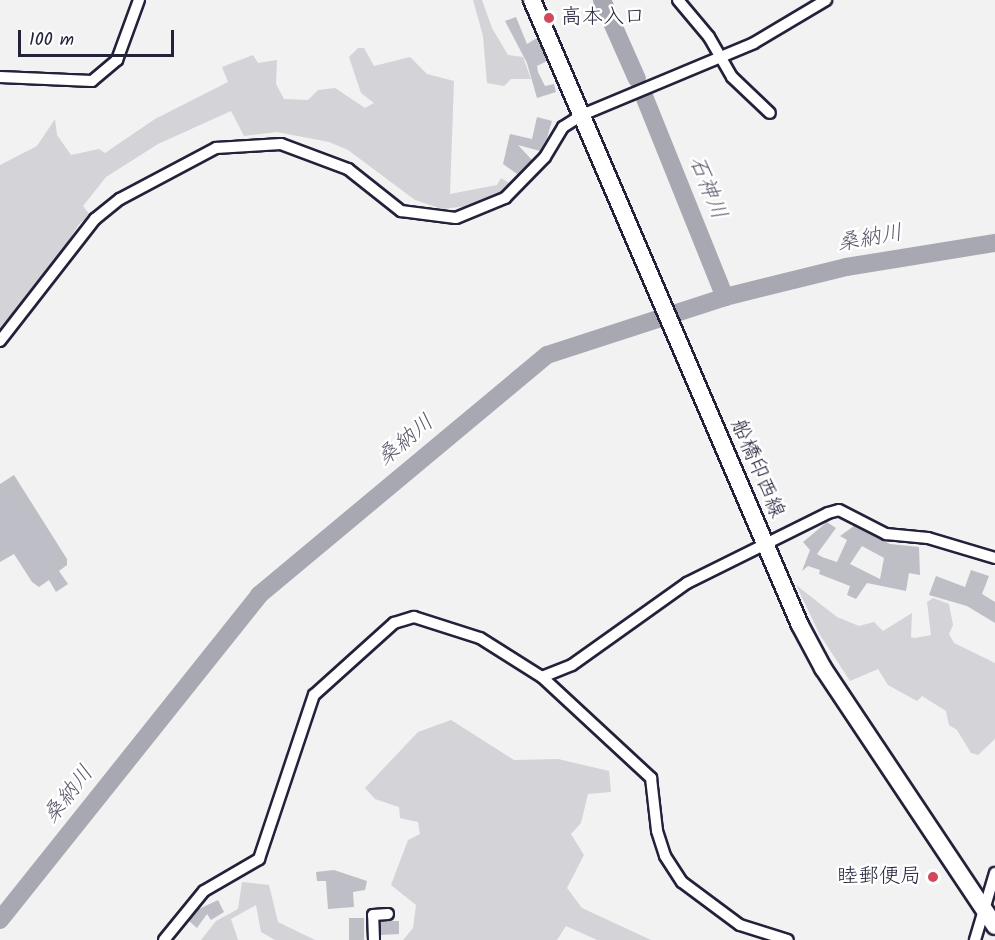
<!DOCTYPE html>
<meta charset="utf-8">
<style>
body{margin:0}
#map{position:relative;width:995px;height:940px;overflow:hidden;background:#f2f2f3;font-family:Kalam,"Klee One",sans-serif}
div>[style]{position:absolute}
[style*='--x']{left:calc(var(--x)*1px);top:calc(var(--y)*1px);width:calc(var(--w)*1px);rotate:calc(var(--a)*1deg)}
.green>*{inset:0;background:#d3d3d8}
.river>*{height:18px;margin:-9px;padding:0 9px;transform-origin:9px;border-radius:9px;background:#a8a8b2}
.building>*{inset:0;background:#bebec6;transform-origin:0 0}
.roads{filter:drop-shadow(2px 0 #22223b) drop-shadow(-2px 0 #22223b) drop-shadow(0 2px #22223b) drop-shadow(0 -2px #22223b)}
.minor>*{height:10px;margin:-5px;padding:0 5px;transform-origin:5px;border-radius:5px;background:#fff}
.primary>*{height:16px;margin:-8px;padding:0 8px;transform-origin:8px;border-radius:8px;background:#fff}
.dots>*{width:16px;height:16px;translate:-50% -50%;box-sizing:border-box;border:3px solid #fff;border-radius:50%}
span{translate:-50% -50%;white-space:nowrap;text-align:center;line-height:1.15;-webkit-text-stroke:5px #fff;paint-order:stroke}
.poi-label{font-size:21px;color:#22223b}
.left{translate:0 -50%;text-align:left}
.right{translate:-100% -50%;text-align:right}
.street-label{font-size:21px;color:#22223b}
.water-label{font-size:22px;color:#58586b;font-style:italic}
.scale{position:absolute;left:18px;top:30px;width:156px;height:27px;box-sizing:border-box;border:3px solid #22223b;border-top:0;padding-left:8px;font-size:18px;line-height:21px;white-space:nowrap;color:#22223b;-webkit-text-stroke:4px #fff;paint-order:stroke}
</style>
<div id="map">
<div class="green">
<i style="clip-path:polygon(473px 0,482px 0,492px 28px,508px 55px,523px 57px,531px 79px,511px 79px,504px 86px,487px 83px,483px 36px)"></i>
<i style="clip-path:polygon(358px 48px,364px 48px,374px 66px,410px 57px,427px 74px,454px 81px,450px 194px,497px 185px,501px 178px,511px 184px,506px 190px,485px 204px,442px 209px,415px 200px,348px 150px,329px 142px,277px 132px,244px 136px,231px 111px,158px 144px,106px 177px,83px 206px,90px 215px,79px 224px,41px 285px,0 331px,0 165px,37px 146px,55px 119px,57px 135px,71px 155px,99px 149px,105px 153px,155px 119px,228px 82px,222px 67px,253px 55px,258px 63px,277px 60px,276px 84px,284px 99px,308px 100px,318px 90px,335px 88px,365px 108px,374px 103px,361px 93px,349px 57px)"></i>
<i style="clip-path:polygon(796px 585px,837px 617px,859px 626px,874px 622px,883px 631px,912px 613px,911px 637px,915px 638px,931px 635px,927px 602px,933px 598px,949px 604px,953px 625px,949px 634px,954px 643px,995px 663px,995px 739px,978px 755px,971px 753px,957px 730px,949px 725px,946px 711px,922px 696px,917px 701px,888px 685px,878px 669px,850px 681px,820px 635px)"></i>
<i style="clip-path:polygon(451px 720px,514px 760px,558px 759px,609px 771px,611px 792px,588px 794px,581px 823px,571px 834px,584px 855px,567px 888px,582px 908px,651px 940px,597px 940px,566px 926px,557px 940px,403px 940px,413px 928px,416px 905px,391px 885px,408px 840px,420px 834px,418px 822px,400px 818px,399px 807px,375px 799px,365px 788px,418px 732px)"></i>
<i style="clip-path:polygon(242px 882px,269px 885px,278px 922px,315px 940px,275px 940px,261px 932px,256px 905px,231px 919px,238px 940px,201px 940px,216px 921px,238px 909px)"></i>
</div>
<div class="river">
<i style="--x:602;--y:0;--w:86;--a:66.1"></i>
<i style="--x:644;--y:96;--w:217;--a:68.1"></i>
<i style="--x:0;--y:920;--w:416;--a:-51.4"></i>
<i style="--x:259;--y:595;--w:375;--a:-39.8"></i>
<i style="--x:547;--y:355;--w:187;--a:-18"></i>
<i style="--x:725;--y:297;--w:125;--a:-13.9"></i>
<i style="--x:846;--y:267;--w:151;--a:-9.2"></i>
</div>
<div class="building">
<i style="clip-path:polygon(516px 17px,527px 44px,537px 38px,547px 61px,537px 66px,538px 72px,545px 86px,554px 84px,556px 92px,537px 98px,527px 63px,505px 21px)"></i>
<i style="clip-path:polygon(537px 117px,552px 121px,547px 138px,540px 151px,518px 145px,532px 160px,517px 174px,503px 164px,510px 134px,532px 139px)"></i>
<i style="clip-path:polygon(14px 475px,67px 559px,67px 565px,59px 571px,68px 584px,56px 592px,49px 580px,39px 587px,32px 582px,14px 554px,0 562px,0 484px)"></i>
<i style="clip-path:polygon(evenodd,827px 522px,836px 528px,817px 554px,822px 557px,837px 562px,847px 540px,840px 536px,854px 526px,890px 544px,919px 547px,920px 575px,909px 573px,906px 591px,867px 583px,856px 599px,847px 595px,850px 586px,819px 574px,820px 570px,808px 566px,802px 571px,810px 550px,803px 542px,827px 522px,862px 546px,884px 558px,880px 579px,850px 564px,862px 546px)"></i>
<i style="clip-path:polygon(971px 570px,989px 576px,982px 594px,995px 602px,995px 623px,967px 606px,929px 595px,936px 576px,965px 587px)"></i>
<i style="clip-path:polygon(334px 870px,367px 881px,365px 890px,353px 892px,354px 907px,328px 909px,326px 881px,317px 881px,316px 872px)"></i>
<i style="clip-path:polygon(218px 900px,224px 912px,211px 920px,207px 914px,197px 928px,189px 921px,199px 909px)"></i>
<i style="left:364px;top:918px;width:22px;height:15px;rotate:90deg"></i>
<i style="clip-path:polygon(389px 921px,399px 921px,399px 934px,381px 935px,381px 922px)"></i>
</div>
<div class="roads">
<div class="minor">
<i style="--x:678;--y:0;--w:48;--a:50"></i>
<i style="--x:709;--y:37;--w:46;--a:60.1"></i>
<i style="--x:732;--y:77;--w:52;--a:43.5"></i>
<i style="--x:0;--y:77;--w:92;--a:2.5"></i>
<i style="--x:92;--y:81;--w:33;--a:-40"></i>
<i style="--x:117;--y:60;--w:64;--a:-69.9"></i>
<i style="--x:0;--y:341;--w:155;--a:-52.1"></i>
<i style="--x:95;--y:219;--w:32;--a:-39"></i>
<i style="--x:120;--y:199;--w:109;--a:-28"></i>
<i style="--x:216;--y:148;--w:65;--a:-3.5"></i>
<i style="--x:281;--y:144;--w:72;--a:20.5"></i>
<i style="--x:348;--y:169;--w:68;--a:38.4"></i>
<i style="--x:401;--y:211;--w:55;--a:7.3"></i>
<i style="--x:456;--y:218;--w:53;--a:-22.2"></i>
<i style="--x:505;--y:198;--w:57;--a:-45.7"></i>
<i style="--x:545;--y:157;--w:35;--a:-59"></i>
<i style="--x:563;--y:127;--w:22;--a:-32"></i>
<i style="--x:582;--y:115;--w:186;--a:-22.7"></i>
<i style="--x:754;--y:43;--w:84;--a:-30.8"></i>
<i style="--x:542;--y:677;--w:149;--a:42.8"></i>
<i style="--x:651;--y:778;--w:53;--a:83.5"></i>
<i style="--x:657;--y:831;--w:26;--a:72"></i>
<i style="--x:665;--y:856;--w:31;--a:57"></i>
<i style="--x:682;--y:882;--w:72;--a:36.6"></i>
<i style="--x:740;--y:925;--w:50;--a:17.4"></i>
<i style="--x:164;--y:940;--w:63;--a:-50.8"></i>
<i style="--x:204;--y:891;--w:64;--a:-30.2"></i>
<i style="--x:259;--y:859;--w:173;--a:-71.5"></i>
<i style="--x:314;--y:695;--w:108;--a:-42"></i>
<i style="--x:394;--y:623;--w:21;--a:-17"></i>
<i style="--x:414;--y:617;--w:69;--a:17.7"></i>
<i style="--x:480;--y:638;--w:73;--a:32.2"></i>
<i style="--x:542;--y:677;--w:32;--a:-22"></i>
<i style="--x:572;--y:665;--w:141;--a:-35.5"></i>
<i style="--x:687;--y:583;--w:157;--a:-26.4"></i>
<i style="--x:828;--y:513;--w:11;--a:-15"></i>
<i style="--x:839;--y:510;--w:53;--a:27.1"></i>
<i style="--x:886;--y:534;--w:42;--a:5.4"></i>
<i style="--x:928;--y:538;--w:70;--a:16.6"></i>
<i style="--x:374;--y:940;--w:25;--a:-92"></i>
<i style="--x:373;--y:915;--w:15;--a:-4"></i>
<i style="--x:975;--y:940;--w:70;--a:-73.4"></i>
</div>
<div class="primary">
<i style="--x:532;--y:0;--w:680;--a:66.79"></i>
<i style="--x:800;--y:625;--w:49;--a:61.9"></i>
<i style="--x:823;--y:668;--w:310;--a:56.3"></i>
</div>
</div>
<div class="dots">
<i style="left:549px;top:18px;background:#d1495b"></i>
<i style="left:933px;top:877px;background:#d1495b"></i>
</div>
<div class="poi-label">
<span class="left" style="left:561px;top:18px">高本入口</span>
<span class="right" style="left:921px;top:877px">睦郵便局</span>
</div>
<div class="street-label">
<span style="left:757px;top:469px;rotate:67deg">船橋印西線</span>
</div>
<div class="water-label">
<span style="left:707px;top:188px;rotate:68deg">石神川</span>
<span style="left:870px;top:239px;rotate:-10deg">桑納川</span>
<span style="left:406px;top:441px;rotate:-40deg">桑納川</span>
<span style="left:69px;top:795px;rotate:-52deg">桑納川</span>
</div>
<div class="scale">100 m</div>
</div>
